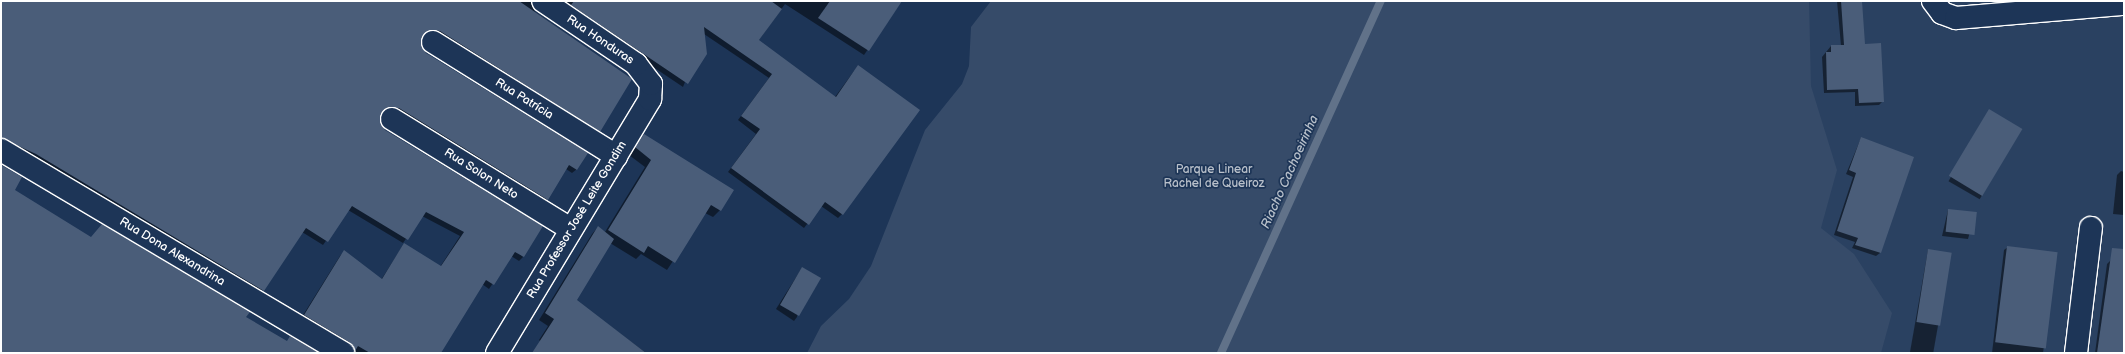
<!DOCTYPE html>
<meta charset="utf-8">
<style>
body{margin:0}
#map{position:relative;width:2125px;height:354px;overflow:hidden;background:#1d3557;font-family:"Balsamiq Sans",sans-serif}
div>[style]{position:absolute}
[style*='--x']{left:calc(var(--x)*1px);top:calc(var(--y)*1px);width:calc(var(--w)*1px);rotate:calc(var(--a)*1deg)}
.built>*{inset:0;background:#2a4161}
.green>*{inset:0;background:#364b69}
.shadow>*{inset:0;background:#0007;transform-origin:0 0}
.stream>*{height:8px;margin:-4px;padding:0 4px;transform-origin:4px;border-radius:4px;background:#617289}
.building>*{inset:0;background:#4a5d79;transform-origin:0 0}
.roads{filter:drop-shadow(1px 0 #fff) drop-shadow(-1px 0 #fff) drop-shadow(0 1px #fff) drop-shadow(0 -1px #fff)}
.minor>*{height:22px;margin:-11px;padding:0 11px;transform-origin:11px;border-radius:11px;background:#1d3557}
span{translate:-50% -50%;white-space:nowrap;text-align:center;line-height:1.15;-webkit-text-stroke:3.5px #1d3557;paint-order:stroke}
.street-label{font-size:12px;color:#fff}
.park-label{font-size:12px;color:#b9c0ca}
.water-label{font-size:13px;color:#b8c0ca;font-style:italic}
.frame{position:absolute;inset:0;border:2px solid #fff;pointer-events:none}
</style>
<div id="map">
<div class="built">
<i style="clip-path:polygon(1247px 1px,2124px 1px,2124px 353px,1089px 353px)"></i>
</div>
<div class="green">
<i style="clip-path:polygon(991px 1px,1809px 1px,1811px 86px,1837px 170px,1821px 228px,1854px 254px,1892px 313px,1881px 353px,807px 353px,821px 326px,849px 299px,871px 266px,925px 130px,962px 84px,969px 66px,971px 27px)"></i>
</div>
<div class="shadow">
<i style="clip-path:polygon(1px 1px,530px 1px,535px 12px,630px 79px,595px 135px,428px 33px,421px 37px,419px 42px,426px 53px,577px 169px,572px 173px,566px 169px,544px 204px,394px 112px,381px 112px,380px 125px,385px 130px,523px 257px,519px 261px,511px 256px,489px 289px,482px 284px,413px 353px,350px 353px,300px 320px,340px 256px,344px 252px,381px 280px,404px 244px,440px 267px,460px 236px,422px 216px,403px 243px,348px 210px,323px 245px,302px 232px,259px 295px,1px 143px)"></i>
<i style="clip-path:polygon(555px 1px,894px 1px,899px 4px,864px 55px,785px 4px,758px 41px,835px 97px,854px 71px,842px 214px,838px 218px,821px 206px,804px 228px,728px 172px,756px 134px,738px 120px,769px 78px,704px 34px,683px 87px)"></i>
<i style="clip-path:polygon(1837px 1px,1861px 1px,1864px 45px,1883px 101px,1879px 105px,1855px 106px,1855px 92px,1824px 93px,1822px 57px,1831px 46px,1841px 46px)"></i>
<i style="left:1989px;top:111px;width:36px;height:81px;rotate:30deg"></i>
<i style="clip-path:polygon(644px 135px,720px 210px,713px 217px,705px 213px,667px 270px,641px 254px,636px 259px,610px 243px,575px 300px,646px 353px,556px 353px,539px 340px,548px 326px,539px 320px,592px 234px,598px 227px,605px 232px,645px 167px,629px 155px)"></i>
<i style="clip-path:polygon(1861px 138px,1880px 253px,1876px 256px,1852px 248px,1855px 242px,1834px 235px,1853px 177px,1846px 174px)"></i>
<i style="clip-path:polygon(2121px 171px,2124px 172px,2124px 215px,2113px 214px,2117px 175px)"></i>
<i style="clip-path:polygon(1948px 210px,1975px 213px,1968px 239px,1942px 236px)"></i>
<i style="clip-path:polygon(2008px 247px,2057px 253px,2043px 353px,1992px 353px,2004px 250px)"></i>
<i style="left:1928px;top:250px;width:23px;height:106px;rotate:10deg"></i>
<i style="clip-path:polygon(2111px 260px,2124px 262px,2124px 353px,2095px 353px,2107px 264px)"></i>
<i style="clip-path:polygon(802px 268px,797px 317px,794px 321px,776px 309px)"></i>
</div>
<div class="stream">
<i style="--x:1221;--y:353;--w:387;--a:-65.6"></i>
</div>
<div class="building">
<i style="clip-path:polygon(1px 1px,519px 1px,632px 79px,600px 132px,440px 31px,433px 30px,423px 35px,421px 42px,426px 53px,588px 153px,577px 170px,569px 165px,548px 200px,399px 108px,386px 108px,380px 119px,385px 130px,543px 226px,524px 257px,515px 252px,494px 285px,486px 280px,441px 353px,370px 353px,358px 346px,355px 351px,349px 342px,304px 315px,344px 250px,382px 279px,404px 243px,441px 266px,464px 232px,426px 212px,408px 240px,352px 206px,328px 242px,306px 228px,264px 291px,36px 154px,1px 138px)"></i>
<i style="clip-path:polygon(574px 1px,771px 1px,782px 9px,759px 40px,836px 97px,858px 65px,920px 110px,843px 215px,825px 202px,809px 225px,731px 168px,760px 129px,741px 116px,772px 74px,704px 27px,707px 54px,688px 84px,571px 5px)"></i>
<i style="clip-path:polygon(830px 1px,902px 1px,869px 51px,818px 18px)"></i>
<i style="clip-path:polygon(1841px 1px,1862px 1px,1865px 44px,1881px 43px,1884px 102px,1859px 103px,1858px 89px,1827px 90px,1826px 52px,1831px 52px,1831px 45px,1844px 45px)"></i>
<i style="left:1989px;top:109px;width:39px;height:78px;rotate:31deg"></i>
<i style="clip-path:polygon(644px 134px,734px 190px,721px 211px,711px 205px,675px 263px,648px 246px,644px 253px,608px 230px,651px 160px,635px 147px)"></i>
<i style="clip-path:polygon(1861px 137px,1914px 157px,1881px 253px,1855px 245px,1858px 238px,1837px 231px,1856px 173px,1849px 170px)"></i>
<i style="clip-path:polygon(1px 165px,22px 177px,15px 190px,91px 237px,102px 224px,250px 312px,246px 317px,287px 341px,290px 336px,319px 353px,1px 353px)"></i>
<i style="left:1948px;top:209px;width:29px;height:23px;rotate:6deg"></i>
<i style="clip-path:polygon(598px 226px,614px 239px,577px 300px,646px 353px,532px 353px,554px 319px,545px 313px)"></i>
<i style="left:2007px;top:246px;width:51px;height:97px;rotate:7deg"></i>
<i style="clip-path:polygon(2112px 248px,2124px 249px,2124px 353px,2097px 353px)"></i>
<i style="left:1928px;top:249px;width:24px;height:74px;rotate:9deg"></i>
<i style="left:802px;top:267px;width:22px;height:44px;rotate:30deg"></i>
</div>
<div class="roads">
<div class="minor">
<i style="--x:1933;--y:1;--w:15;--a:53"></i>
<i style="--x:1942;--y:13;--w:15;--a:20"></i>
<i style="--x:1956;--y:18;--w:169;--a:-4.8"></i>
<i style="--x:433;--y:42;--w:216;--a:31.9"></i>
<i style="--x:392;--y:119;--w:210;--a:31.6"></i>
<i style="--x:1;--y:150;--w:398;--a:30.7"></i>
<i style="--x:497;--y:353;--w:297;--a:-58.9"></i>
<i style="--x:650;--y:99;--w:15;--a:-86"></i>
<i style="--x:651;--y:84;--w:25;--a:-127"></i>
<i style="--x:636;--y:64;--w:112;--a:-145.9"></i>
<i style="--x:2076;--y:353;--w:126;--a:-83.2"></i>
</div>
</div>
<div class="street-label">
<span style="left:600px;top:40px;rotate:34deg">Rua Honduras</span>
<span style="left:524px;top:99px;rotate:32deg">Rua Patrícia</span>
<span style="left:481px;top:174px;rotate:32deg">Rua Solon Neto</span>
<span style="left:577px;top:220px;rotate:-59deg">Rua Professor José Leite Gondim</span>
<span style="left:172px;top:252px;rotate:31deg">Rua Dona Alexandrina</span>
</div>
<div class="park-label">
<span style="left:1214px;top:177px">Parque Linear<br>Rachel de Queiroz</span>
</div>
<div class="water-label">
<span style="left:1290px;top:172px;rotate:-66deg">Riacho Cachoeirinha</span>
</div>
<div class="frame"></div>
</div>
